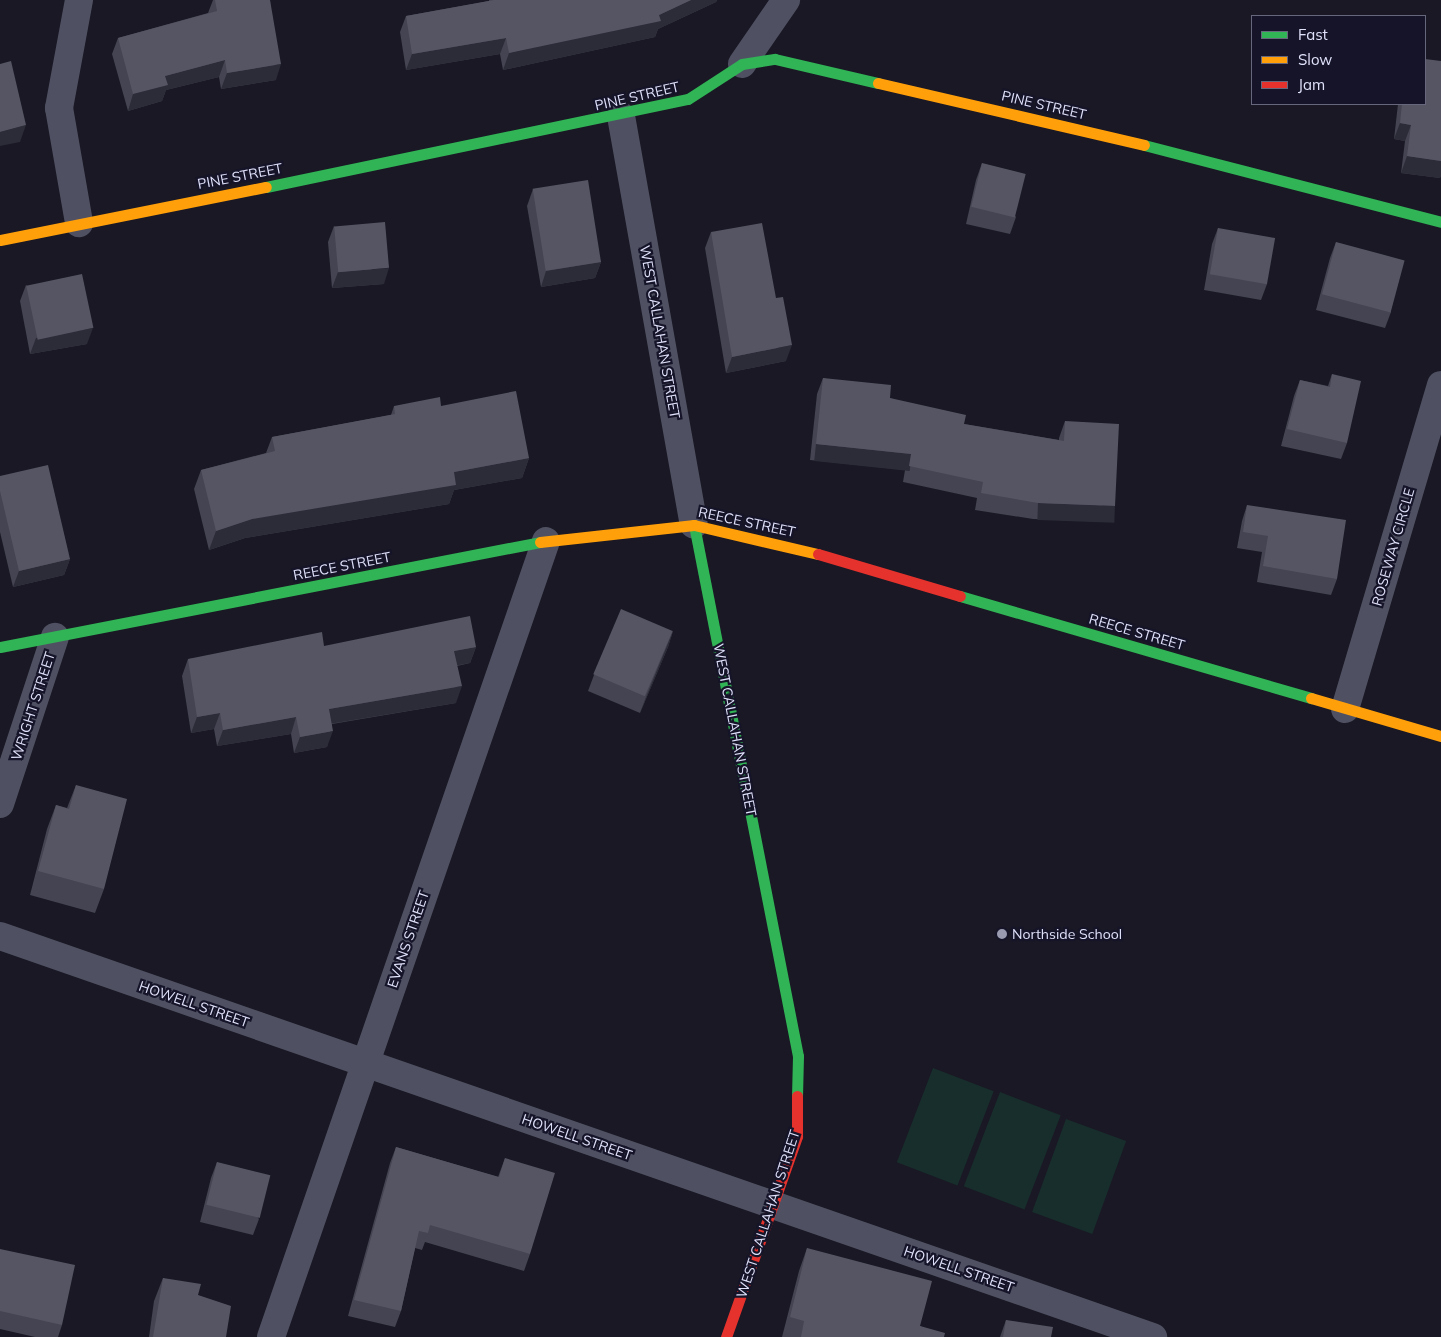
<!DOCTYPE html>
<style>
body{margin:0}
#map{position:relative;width:1441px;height:1337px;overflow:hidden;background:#191824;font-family:Mulish,sans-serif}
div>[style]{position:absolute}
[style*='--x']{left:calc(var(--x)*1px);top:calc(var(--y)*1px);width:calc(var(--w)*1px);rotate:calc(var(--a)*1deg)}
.green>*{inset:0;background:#182e2c;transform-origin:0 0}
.street>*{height:28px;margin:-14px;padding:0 14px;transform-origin:14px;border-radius:14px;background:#4f5163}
.fast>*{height:11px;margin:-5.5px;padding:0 5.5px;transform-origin:5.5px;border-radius:5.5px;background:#30b455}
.slow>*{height:11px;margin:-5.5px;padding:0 5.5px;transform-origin:5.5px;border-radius:5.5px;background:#ff9f0a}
.jam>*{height:11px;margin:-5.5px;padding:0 5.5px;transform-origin:5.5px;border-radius:5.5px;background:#e5322d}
.wall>*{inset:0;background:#444452}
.shaded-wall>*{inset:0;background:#2c2b38;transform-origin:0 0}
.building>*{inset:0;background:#555564;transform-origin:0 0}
.dots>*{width:14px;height:14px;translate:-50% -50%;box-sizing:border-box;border:2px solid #151428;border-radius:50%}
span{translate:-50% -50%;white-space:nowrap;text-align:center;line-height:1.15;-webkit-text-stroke:4.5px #151428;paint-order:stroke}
.street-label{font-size:14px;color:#e0e1fb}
.poi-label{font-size:14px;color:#e0e1fb}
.left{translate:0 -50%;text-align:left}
.legend{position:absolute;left:1251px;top:15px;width:175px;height:90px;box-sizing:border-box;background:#151428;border:1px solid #66667c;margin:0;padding:6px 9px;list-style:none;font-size:15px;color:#e0e1fb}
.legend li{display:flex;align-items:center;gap:10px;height:25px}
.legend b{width:25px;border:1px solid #66667c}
</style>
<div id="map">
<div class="green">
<i style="left:933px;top:1068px;width:65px;height:101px;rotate:21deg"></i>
<i style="left:1000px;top:1092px;width:65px;height:101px;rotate:21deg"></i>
<i style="left:1066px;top:1119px;width:64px;height:99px;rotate:20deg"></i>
</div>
<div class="street">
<i style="--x:79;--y:0;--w:110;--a:100.5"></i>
<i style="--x:59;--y:108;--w:117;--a:80.1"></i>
<i style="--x:742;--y:64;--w:78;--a:-55.5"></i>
<i style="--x:621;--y:116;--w:415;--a:79.9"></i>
<i style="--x:1345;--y:709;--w:338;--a:-73.5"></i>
<i style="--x:0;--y:804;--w:176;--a:-71.8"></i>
<i style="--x:0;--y:936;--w:1221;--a:19.18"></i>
<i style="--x:271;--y:1337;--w:842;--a:-70.94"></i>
</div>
<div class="fast">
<i style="--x:1144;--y:145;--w:307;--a:14.5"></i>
<i style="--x:266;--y:187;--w:431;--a:-11.8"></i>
<i style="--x:688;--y:99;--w:64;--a:-32.9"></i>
<i style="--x:742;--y:64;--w:33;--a:-9"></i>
<i style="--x:775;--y:59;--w:106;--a:13.1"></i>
<i style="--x:694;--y:525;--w:541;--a:78.92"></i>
<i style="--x:798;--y:1056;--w:40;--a:91.4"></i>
<i style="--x:960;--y:596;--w:366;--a:16.2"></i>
<i style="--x:0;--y:647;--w:550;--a:-11"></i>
</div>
<div class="slow">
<i style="--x:878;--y:83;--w:273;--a:13.1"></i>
<i style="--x:0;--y:240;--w:271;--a:-11.3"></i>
<i style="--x:540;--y:542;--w:155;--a:-6.3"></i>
<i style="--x:694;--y:525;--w:127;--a:13.2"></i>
<i style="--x:1311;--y:698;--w:135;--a:16.3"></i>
</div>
<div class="jam">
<i style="--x:818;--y:554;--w:148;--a:16.5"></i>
<i style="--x:726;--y:1337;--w:213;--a:-70.5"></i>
<i style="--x:797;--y:1136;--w:40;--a:-90"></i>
</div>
<div class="wall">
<i style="clip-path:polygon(213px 0,270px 0,276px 80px,221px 89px,219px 77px,166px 90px,162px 101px,128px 111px,112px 54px,118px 38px,208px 13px)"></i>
<i style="clip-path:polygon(489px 0,717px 0,716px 2px,658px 29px,655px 37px,503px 70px,500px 54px,406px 70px,400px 32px,406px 16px,489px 1px)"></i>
<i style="clip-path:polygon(1441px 61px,1441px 175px,1440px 178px,1401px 173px,1405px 141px,1394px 139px,1398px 104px,1425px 104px)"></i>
<i style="clip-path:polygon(982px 163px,1016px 217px,1010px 234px,966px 224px,976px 180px)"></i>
<i style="clip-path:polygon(533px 189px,601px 262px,595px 278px,541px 287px,527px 206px)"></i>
<i style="clip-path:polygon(334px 226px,384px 284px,332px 288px,328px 242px)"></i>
<i style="clip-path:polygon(1218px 228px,1267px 284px,1261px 300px,1204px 290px,1212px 244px)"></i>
<i style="clip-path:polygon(711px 232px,786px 361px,726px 373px,705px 248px)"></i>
<i style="clip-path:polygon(1336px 242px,1391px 312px,1385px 328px,1316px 310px,1330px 258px)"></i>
<i style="clip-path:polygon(26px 285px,87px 344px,30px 354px,20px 301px)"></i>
<i style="clip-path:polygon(1332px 374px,1347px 443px,1341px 459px,1281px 446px,1294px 396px,1300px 380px,1328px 386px)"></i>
<i style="clip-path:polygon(823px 378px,890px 398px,964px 424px,1059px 440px,1059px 438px,1065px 421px,1109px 522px,1033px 519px,975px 510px,977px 498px,903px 482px,905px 470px,810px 460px,817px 394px)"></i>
<i style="clip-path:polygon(394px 406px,441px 406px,529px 458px,522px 478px,454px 490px,449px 504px,245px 538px,209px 550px,194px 489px,201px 470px,266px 453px,272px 437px,391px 415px)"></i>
<i style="clip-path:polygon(0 476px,70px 559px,64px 575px,13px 587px,0 532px)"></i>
<i style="clip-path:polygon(1247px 505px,1337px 579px,1331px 595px,1257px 582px,1262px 552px,1237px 548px,1242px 521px)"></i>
<i style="clip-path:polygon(673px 631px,668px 647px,640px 713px,588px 691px,594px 675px)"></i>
<i style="clip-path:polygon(324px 646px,476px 647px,470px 663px,457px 666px,456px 703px,332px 724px,327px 747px,294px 753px,291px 734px,217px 746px,214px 729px,191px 733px,182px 676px,188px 659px)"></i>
<i style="clip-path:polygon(76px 785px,104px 889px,95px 913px,30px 895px,47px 829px,56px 805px,67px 808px)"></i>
<i style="clip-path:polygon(396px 1147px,498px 1177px,505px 1158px,530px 1254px,524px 1271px,425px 1242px,422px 1250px,415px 1248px,401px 1311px,395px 1327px,348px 1316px,390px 1163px)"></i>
<i style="clip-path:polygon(217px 1162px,259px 1219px,253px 1235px,200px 1222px,211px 1178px)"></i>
<i style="clip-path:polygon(807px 1248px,920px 1326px,944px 1337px,782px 1337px,799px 1271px)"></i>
<i style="clip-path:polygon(0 1249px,62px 1325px,58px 1337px,35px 1337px,0 1329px)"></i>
<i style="clip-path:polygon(163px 1278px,198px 1295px,226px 1337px,149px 1337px,154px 1301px)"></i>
<i style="clip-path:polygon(1006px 1320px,1051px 1337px,1000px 1337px)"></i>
</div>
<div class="shaded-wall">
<i style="clip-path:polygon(691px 0,717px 0,716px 2px,658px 29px,655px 37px,503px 70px,509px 53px,659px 15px)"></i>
<i style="clip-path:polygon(506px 38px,500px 54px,406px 70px,412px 54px)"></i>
<i style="clip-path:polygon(225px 60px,219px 77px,166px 90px,162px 101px,128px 111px,133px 94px,165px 76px)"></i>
<i style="clip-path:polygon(281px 64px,276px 80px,221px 89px,227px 73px)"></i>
<i style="clip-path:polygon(1400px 123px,1411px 125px,1405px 141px,1394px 139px)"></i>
<i style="clip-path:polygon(26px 125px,20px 142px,0 146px,0 132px)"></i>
<i style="clip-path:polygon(1407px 156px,1441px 161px,1441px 175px,1440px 178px,1401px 173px)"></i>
<i style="clip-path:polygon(601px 262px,595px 278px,541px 287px,546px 271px)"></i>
<i style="clip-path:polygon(389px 268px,384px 284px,332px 288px,338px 272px)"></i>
<i style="clip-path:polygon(93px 328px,87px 344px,30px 354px,36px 338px)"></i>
<i style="clip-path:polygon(792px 345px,786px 361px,726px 373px,732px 357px)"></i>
<i style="left:816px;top:444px;width:96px;height:17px;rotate:6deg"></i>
<i style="clip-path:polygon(529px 458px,522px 478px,454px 490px,449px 504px,245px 538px,209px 550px,216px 531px,252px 519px,454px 472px)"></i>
<i style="left:1038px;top:503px;width:77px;height:17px;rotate:2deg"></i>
<i style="clip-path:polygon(70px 559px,64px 575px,13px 587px,19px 571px)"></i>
<i style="clip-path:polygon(673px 631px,668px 647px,640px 713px,646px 697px)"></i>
<i style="clip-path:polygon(476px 647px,470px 663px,448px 667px,454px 651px)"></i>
<i style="clip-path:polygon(462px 686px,456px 703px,323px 725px,329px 709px)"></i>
<i style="clip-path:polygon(220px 713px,214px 729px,191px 733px,197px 717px)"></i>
<i style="clip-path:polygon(296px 717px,291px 734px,217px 746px,223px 730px)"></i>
<i style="clip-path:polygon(333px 731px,327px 747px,294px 753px,300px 737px)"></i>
</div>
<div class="building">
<i style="clip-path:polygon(215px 0,270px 0,281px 64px,227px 73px,225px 60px,165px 76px,168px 85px,133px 94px,118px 38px,217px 11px)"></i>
<i style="clip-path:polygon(494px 0,691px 0,659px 15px,661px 21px,509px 53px,506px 38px,412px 54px,406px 16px)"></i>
<i style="clip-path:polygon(1425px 59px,1441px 61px,1441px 161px,1407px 156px,1411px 125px,1400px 123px,1402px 104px,1425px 104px)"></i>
<i style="clip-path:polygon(11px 61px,26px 125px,0 132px,0 64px)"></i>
<i style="left:982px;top:163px;width:45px;height:45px;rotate:14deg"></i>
<i style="left:588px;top:180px;width:83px;height:56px;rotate:81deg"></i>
<i style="left:385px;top:222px;width:46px;height:51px;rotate:85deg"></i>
<i style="clip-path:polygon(762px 223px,776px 298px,783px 297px,792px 345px,732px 357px,711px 232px)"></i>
<i style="left:1218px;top:228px;width:58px;height:47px;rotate:10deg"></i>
<i style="left:1336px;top:242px;width:71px;height:54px;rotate:15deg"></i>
<i style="left:82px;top:274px;width:55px;height:57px;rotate:78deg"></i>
<i style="clip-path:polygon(1332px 374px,1361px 381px,1347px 443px,1287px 429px,1300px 380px,1330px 387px)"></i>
<i style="clip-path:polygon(823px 378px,891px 385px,890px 398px,966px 415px,964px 424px,1064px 441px,1065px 421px,1119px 424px,1115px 506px,1038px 503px,981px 493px,983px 482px,909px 466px,911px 454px,816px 444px)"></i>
<i style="clip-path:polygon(516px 391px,529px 458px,454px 472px,456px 485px,252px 519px,216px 531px,201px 470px,275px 451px,272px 437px,395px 414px,394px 406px,440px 397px,441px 406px)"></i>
<i style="clip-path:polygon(48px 465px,70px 559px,19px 571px,0 491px,0 476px)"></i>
<i style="clip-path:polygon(1247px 505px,1346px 520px,1337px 579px,1263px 566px,1268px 536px,1243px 532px)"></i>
<i style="left:621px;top:609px;width:56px;height:71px;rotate:23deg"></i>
<i style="clip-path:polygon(470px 616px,476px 647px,454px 651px,462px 686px,329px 709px,333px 731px,300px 737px,296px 717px,223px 730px,220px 713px,197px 717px,188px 659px,322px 632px,324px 646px)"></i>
<i style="clip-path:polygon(76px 785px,127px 799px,104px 889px,38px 871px,56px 805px,69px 809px)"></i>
<i style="clip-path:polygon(396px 1147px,499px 1177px,505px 1158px,555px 1173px,530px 1254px,430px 1225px,428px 1233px,419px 1231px,401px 1311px,354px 1300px)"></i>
<i style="left:217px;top:1162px;width:55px;height:44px;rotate:14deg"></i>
<i style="clip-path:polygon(807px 1248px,932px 1281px,920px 1326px,945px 1333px,944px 1337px,801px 1337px,804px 1321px,790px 1317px)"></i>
<i style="clip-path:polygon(0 1249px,75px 1265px,62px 1325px,0 1311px)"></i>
<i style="clip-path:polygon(163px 1278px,201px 1284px,198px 1295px,231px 1306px,226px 1337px,153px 1337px)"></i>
<i style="clip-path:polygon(1006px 1320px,1053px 1327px,1051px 1337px,1003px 1337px)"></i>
</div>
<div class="dots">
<i style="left:1002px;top:934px;background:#9a9bb0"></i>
</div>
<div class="street-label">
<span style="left:637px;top:96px;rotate:-13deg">PINE STREET</span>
<span style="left:1044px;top:105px;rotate:13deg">PINE STREET</span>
<span style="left:240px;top:176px;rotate:-11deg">PINE STREET</span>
<span style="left:660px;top:332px;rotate:80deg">WEST CALLAHAN STREET</span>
<span style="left:747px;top:522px;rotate:12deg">REECE STREET</span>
<span style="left:1393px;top:547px;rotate:-74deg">ROSEWAY CIRCLE</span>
<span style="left:342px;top:566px;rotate:-11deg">REECE STREET</span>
<span style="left:1137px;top:632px;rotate:16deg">REECE STREET</span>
<span style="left:33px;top:706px;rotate:-72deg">WRIGHT STREET</span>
<span style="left:735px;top:730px;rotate:79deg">WEST CALLAHAN STREET</span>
<span style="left:408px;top:939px;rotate:-71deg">EVANS STREET</span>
<span style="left:194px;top:1004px;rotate:19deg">HOWELL STREET</span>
<span style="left:577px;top:1137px;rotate:19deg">HOWELL STREET</span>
<span style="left:768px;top:1214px;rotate:-72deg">WEST CALLAHAN STREET</span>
<span style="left:959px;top:1269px;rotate:19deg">HOWELL STREET</span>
</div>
<div class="poi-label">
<span class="left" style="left:1012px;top:934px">Northside School</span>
</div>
<ul class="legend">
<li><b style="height:6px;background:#30b455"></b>Fast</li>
<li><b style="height:6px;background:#ff9f0a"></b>Slow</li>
<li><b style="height:6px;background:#e5322d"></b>Jam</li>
</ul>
</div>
